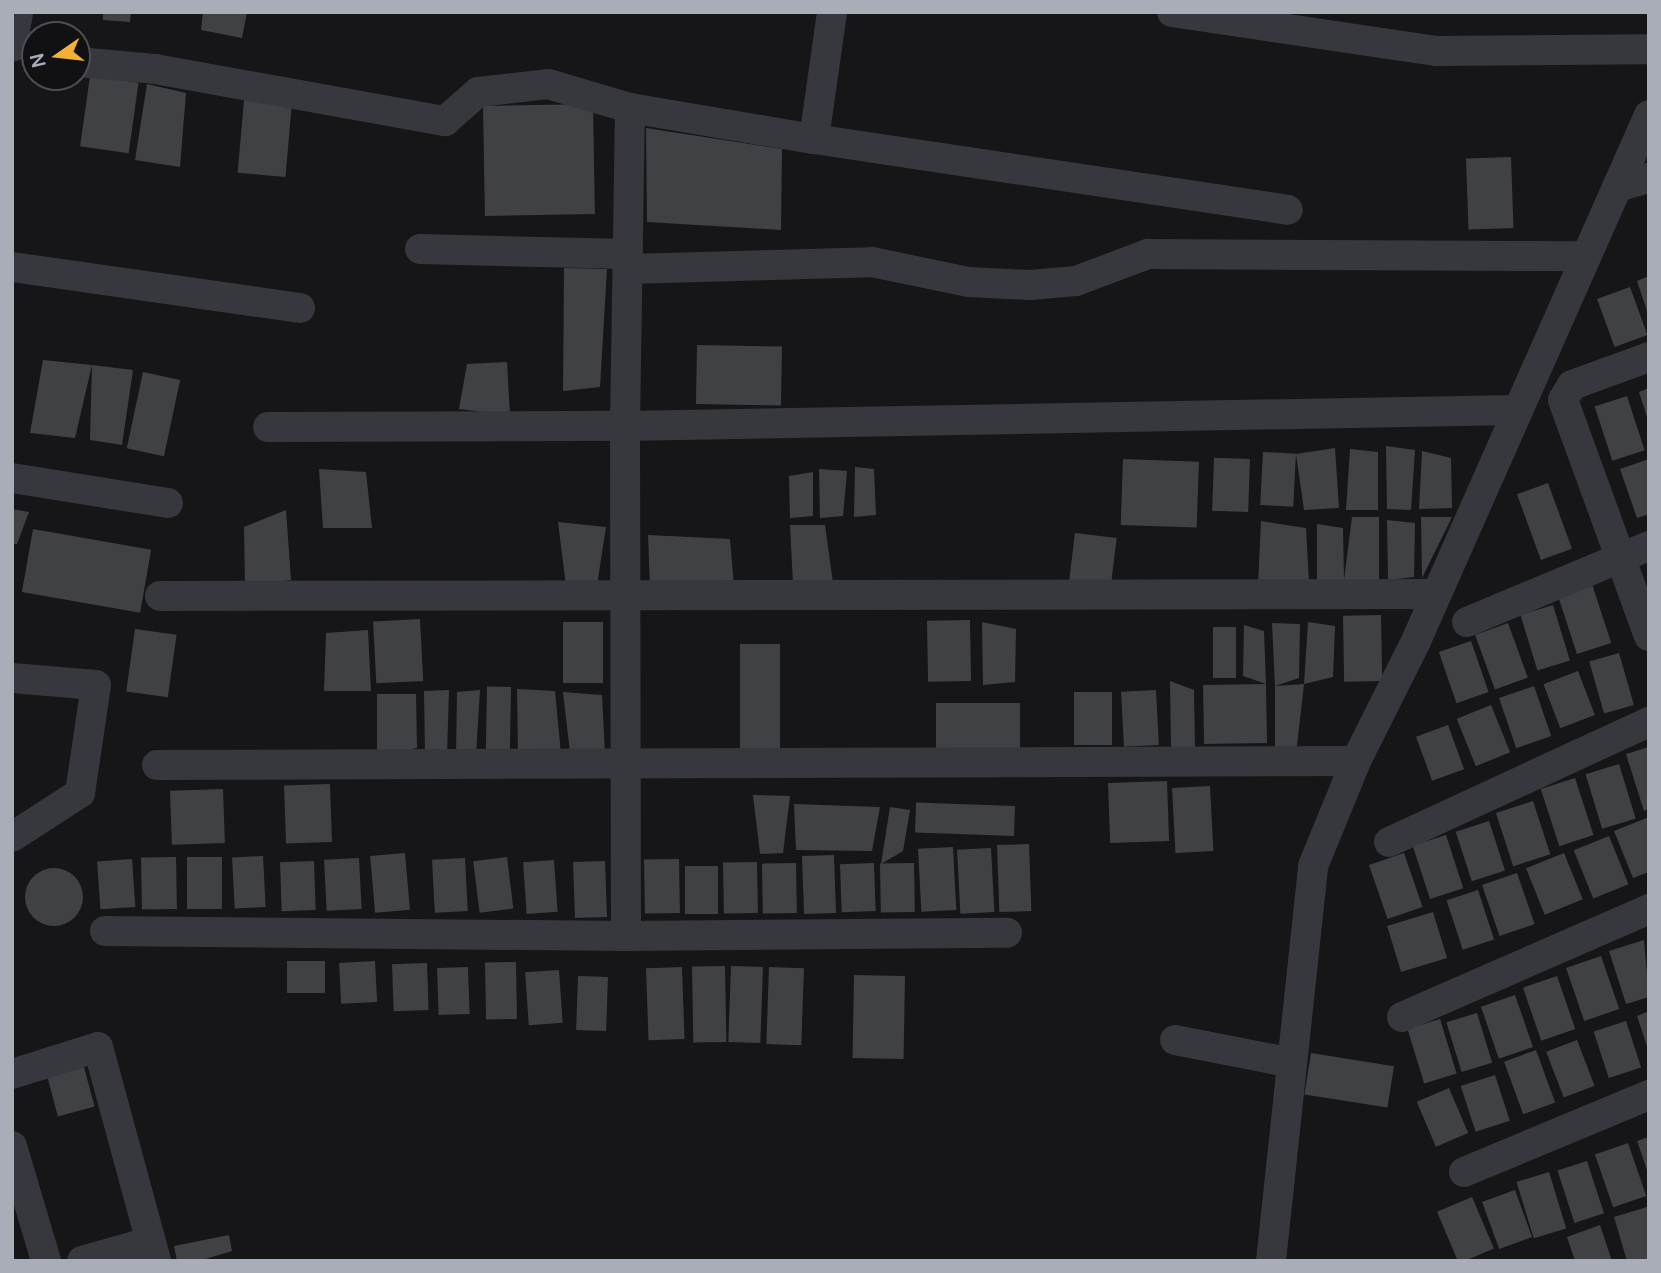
<!DOCTYPE html>
<style>
body{margin:0}
#map{position:relative;width:1661px;height:1273px;overflow:hidden;background:#161618;font-family:Manrope,sans-serif}
div>[style]{position:absolute}
[style*='--x']{left:calc(var(--x)*1px);top:calc(var(--y)*1px);width:calc(var(--w)*1px);rotate:calc(var(--a)*1deg)}
.building>*{inset:0;background:#404145;transform-origin:0 0}
.round{border-radius:50%}
.minor>*{height:30px;margin:-15px;padding:0 15px;transform-origin:15px;border-radius:15px;background:#37383d}
span{translate:-50% -50%;white-space:nowrap;text-align:center;line-height:1.15;-webkit-text-stroke:5px #111113;paint-order:stroke}
.frame{position:absolute;inset:0;border:14px solid #a8adb8;pointer-events:none}
.north{position:absolute;left:21px;top:21px;width:70px;height:70px;box-sizing:border-box;background:#111113;border:2px solid #4d4f55;border-radius:50%;rotate:256deg;font-size:19px;font-weight:700;line-height:28px;text-align:center;color:#a8adb8}
.north::after{content:'';display:block;margin:auto;width:24px;height:32px;background:#f2b134;clip-path:polygon(50% 0,100% 100%,50% 72%,0 100%)}
</style>
<div id="map">
<div class="building">
<i style="clip-path:polygon(103px 12px,131px 12px,130px 22px,103px 20px)"></i>
<i style="clip-path:polygon(203px 12px,247px 12px,242px 38px,201px 30px)"></i>
<i style="left:90px;top:76px;width:49px;height:71px;rotate:8deg"></i>
<i style="clip-path:polygon(147px 84px,186px 93px,180px 167px,135px 160px)"></i>
<i style="left:244px;top:100px;width:48px;height:73px;rotate:5deg"></i>
<i style="left:593px;top:104px;width:110px;height:110px;rotate:89deg"></i>
<i style="clip-path:polygon(646px 128px,782px 149px,781px 230px,647px 222px)"></i>
<i style="left:1511px;top:157px;width:71px;height:45px;rotate:88deg"></i>
<i style="clip-path:polygon(564px 268px,607px 269px,600px 387px,563px 391px)"></i>
<i style="clip-path:polygon(1649px 276px,1649px 314px,1648px 314px,1637px 281px)"></i>
<i style="left:1630px;top:287px;width:51px;height:35px;rotate:70deg"></i>
<i style="left:697px;top:345px;width:85px;height:59px;rotate:1deg"></i>
<i style="clip-path:polygon(43px 360px,92px 365px,75px 438px,30px 433px)"></i>
<i style="clip-path:polygon(507px 362px,510px 415px,459px 409px,467px 364px)"></i>
<i style="clip-path:polygon(92px 365px,133px 370px,122px 445px,90px 440px)"></i>
<i style="left:143px;top:372px;width:38px;height:78px;rotate:12deg"></i>
<i style="clip-path:polygon(1649px 388px,1649px 420px,1648px 420px,1639px 392px)"></i>
<i style="left:1627px;top:396px;width:57px;height:34px;rotate:72deg"></i>
<i style="clip-path:polygon(1386px 446px,1415px 450px,1411px 510px,1387px 509px)"></i>
<i style="clip-path:polygon(1335px 448px,1339px 508px,1304px 510px,1296px 454px)"></i>
<i style="clip-path:polygon(1350px 449px,1378px 452px,1378px 510px,1346px 510px)"></i>
<i style="clip-path:polygon(1422px 451px,1451px 458px,1452px 508px,1419px 509px)"></i>
<i style="left:1263px;top:452px;width:33px;height:53px;rotate:3deg"></i>
<i style="left:1123px;top:459px;width:76px;height:66px;rotate:2deg"></i>
<i style="left:1250px;top:459px;width:53px;height:36px;rotate:92deg"></i>
<i style="clip-path:polygon(1649px 459px,1649px 514px,1637px 518px,1620px 469px)"></i>
<i style="clip-path:polygon(855px 467px,874px 469px,876px 515px,854px 517px)"></i>
<i style="clip-path:polygon(319px 469px,366px 472px,372px 528px,323px 528px)"></i>
<i style="clip-path:polygon(819px 469px,847px 471px,843px 516px,820px 518px)"></i>
<i style="clip-path:polygon(813px 472px,813px 516px,790px 518px,789px 476px)"></i>
<i style="left:1548px;top:483px;width:70px;height:33px;rotate:70deg"></i>
<i style="clip-path:polygon(12px 509px,29px 512px,17px 544px,12px 544px)"></i>
<i style="clip-path:polygon(286px 510px,291px 580px,245px 586px,244px 527px)"></i>
<i style="clip-path:polygon(1352px 517px,1379px 517px,1379px 584px,1344px 580px)"></i>
<i style="clip-path:polygon(1421px 517px,1452px 517px,1422px 578px)"></i>
<i style="clip-path:polygon(1387px 520px,1415px 523px,1414px 577px,1388px 580px)"></i>
<i style="clip-path:polygon(1261px 521px,1306px 528px,1309px 583px,1258px 586px)"></i>
<i style="clip-path:polygon(558px 522px,606px 527px,597px 585px,566px 586px)"></i>
<i style="clip-path:polygon(1317px 524px,1343px 528px,1344px 580px,1317px 585px)"></i>
<i style="clip-path:polygon(790px 525px,825px 525px,833px 583px,793px 584px)"></i>
<i style="left:33px;top:529px;width:120px;height:64px;rotate:10deg"></i>
<i style="left:1075px;top:533px;width:42px;height:50px;rotate:7deg"></i>
<i style="clip-path:polygon(648px 535px,730px 539px,734px 586px,650px 587px)"></i>
<i style="left:1592px;top:584px;width:62px;height:36px;rotate:72deg"></i>
<i style="left:1553px;top:605px;width:58px;height:34px;rotate:73deg"></i>
<i style="left:1381px;top:615px;width:66px;height:38px;rotate:89deg"></i>
<i style="left:420px;top:619px;width:62px;height:47px;rotate:87deg"></i>
<i style="left:970px;top:620px;width:61px;height:43px;rotate:89deg"></i>
<i style="left:563px;top:622px;width:40px;height:61px"></i>
<i style="clip-path:polygon(982px 622px,1016px 629px,1015px 682px,983px 685px)"></i>
<i style="clip-path:polygon(1308px 622px,1335px 626px,1333px 677px,1304px 684px)"></i>
<i style="clip-path:polygon(1272px 623px,1300px 624px,1299px 678px,1275px 686px)"></i>
<i style="left:1508px;top:623px;width:58px;height:35px;rotate:70deg"></i>
<i style="clip-path:polygon(1244px 625px,1264px 631px,1266px 684px,1243px 676px)"></i>
<i style="left:1213px;top:627px;width:23px;height:51px"></i>
<i style="left:135px;top:629px;width:42px;height:63px;rotate:8deg"></i>
<i style="clip-path:polygon(368px 630px,371px 691px,324px 691px,326px 633px)"></i>
<i style="left:1471px;top:641px;width:54px;height:34px;rotate:71deg"></i>
<i style="left:780px;top:644px;width:105px;height:40px;rotate:90deg"></i>
<i style="left:1619px;top:653px;width:54px;height:31px;rotate:74deg"></i>
<i style="left:1578px;top:671px;width:47px;height:37px;rotate:69deg"></i>
<i style="clip-path:polygon(1170px 681px,1194px 690px,1195px 747px,1171px 747px)"></i>
<i style="left:1266px;top:684px;width:59px;height:63px;rotate:89deg"></i>
<i style="clip-path:polygon(1304px 684px,1297px 746px,1275px 750px,1275px 686px)"></i>
<i style="left:1534px;top:686px;width:53px;height:37px;rotate:71deg"></i>
<i style="left:511px;top:687px;width:65px;height:24px;rotate:91deg"></i>
<i style="clip-path:polygon(517px 689px,555px 691px,561px 754px,518px 755px)"></i>
<i style="clip-path:polygon(449px 690px,447px 755px,425px 754px,424px 691px)"></i>
<i style="clip-path:polygon(480px 690px,476px 755px,456px 756px,457px 692px)"></i>
<i style="left:1156px;top:690px;width:55px;height:35px;rotate:87deg"></i>
<i style="clip-path:polygon(563px 692px,602px 695px,605px 754px,570px 753px)"></i>
<i style="left:1074px;top:692px;width:38px;height:53px"></i>
<i style="clip-path:polygon(377px 694px,416px 694px,417px 748px,377px 756px)"></i>
<i style="left:936px;top:703px;width:84px;height:51px"></i>
<i style="left:1491px;top:705px;width:51px;height:37px;rotate:68deg"></i>
<i style="left:1448px;top:725px;width:47px;height:34px;rotate:70deg"></i>
<i style="clip-path:polygon(1649px 747px,1649px 809px,1644px 811px,1626px 754px)"></i>
<i style="left:1619px;top:764px;width:57px;height:35px;rotate:73deg"></i>
<i style="left:1575px;top:778px;width:60px;height:36px;rotate:72deg"></i>
<i style="left:1167px;top:781px;width:60px;height:59px;rotate:88deg"></i>
<i style="left:330px;top:784px;width:58px;height:46px;rotate:88deg"></i>
<i style="left:1210px;top:786px;width:65px;height:38px;rotate:87deg"></i>
<i style="left:223px;top:789px;width:54px;height:53px;rotate:88deg"></i>
<i style="clip-path:polygon(753px 795px,790px 796px,783px 853px,760px 854px)"></i>
<i style="left:1533px;top:801px;width:56px;height:39px;rotate:72deg"></i>
<i style="clip-path:polygon(794px 804px,880px 807px,872px 851px,796px 850px)"></i>
<i style="left:1015px;top:806px;width:30px;height:99px;rotate:92deg"></i>
<i style="clip-path:polygon(890px 807px,910px 810px,903px 851px,881px 864px)"></i>
<i style="clip-path:polygon(1649px 817px,1649px 872px,1633px 878px,1614px 831px)"></i>
<i style="left:1489px;top:821px;width:52px;height:35px;rotate:72deg"></i>
<i style="left:1446px;top:835px;width:56px;height:35px;rotate:72deg"></i>
<i style="left:1609px;top:836px;width:52px;height:38px;rotate:68deg"></i>
<i style="left:1029px;top:844px;width:67px;height:32px;rotate:88deg"></i>
<i style="left:953px;top:847px;width:63px;height:35px;rotate:87deg"></i>
<i style="left:991px;top:848px;width:64px;height:34px;rotate:87deg"></i>
<i style="left:405px;top:853px;width:57px;height:35px;rotate:85deg"></i>
<i style="left:1404px;top:853px;width:57px;height:37px;rotate:71deg"></i>
<i style="left:1564px;top:853px;width:50px;height:41px;rotate:68deg"></i>
<i style="left:834px;top:855px;width:58px;height:32px;rotate:88deg"></i>
<i style="left:263px;top:856px;width:51px;height:31px;rotate:87deg"></i>
<i style="left:176px;top:857px;width:52px;height:35px;rotate:89deg"></i>
<i style="left:187px;top:857px;width:35px;height:52px"></i>
<i style="left:507px;top:857px;width:52px;height:34px;rotate:83deg"></i>
<i style="left:359px;top:858px;width:51px;height:35px;rotate:87deg"></i>
<i style="left:465px;top:858px;width:53px;height:33px;rotate:87deg"></i>
<i style="left:132px;top:859px;width:48px;height:35px;rotate:86deg"></i>
<i style="left:679px;top:859px;width:54px;height:35px;rotate:89deg"></i>
<i style="left:554px;top:860px;width:52px;height:31px;rotate:86deg"></i>
<i style="left:314px;top:861px;width:49px;height:34px;rotate:88deg"></i>
<i style="left:605px;top:861px;width:56px;height:32px;rotate:88deg"></i>
<i style="left:757px;top:862px;width:51px;height:34px;rotate:89deg"></i>
<i style="left:796px;top:863px;width:50px;height:34px;rotate:89deg"></i>
<i style="left:874px;top:863px;width:48px;height:34px;rotate:88deg"></i>
<i style="left:914px;top:863px;width:49px;height:34px;rotate:89deg"></i>
<i style="left:685px;top:866px;width:33px;height:48px"></i>
<i class="round" style="left:25px;top:868px;width:58px;height:58px"></i>
<i style="left:1517px;top:873px;width:54px;height:37px;rotate:71deg"></i>
<i style="left:1478px;top:890px;width:52px;height:33px;rotate:72deg"></i>
<i style="left:1433px;top:912px;width:48px;height:48px;rotate:73deg"></i>
<i style="clip-path:polygon(1644px 940px,1649px 997px,1626px 1004px,1609px 951px)"></i>
<i style="left:1601px;top:956px;width:56px;height:37px;rotate:71deg"></i>
<i style="left:287px;top:961px;width:38px;height:32px"></i>
<i style="left:375px;top:961px;width:41px;height:36px;rotate:87deg"></i>
<i style="left:516px;top:962px;width:57px;height:31px;rotate:89deg"></i>
<i style="left:427px;top:963px;width:47px;height:35px;rotate:88deg"></i>
<i style="left:725px;top:966px;width:76px;height:33px;rotate:89deg"></i>
<i style="left:731px;top:966px;width:32px;height:76px;rotate:2deg"></i>
<i style="left:468px;top:967px;width:47px;height:31px;rotate:88deg"></i>
<i style="left:682px;top:967px;width:72px;height:36px;rotate:88deg"></i>
<i style="left:769px;top:967px;width:35px;height:77px;rotate:2deg"></i>
<i style="left:559px;top:970px;width:53px;height:34px;rotate:86deg"></i>
<i style="left:854px;top:975px;width:51px;height:83px;rotate:1deg"></i>
<i style="left:578px;top:976px;width:30px;height:54px;rotate:2deg"></i>
<i style="left:1557px;top:976px;width:56px;height:36px;rotate:71deg"></i>
<i style="left:1515px;top:995px;width:55px;height:36px;rotate:71deg"></i>
<i style="clip-path:polygon(1649px 1011px,1649px 1049px,1648px 1049px,1637px 1016px)"></i>
<i style="left:1477px;top:1013px;width:52px;height:32px;rotate:73deg"></i>
<i style="left:1440px;top:1019px;width:57px;height:34px;rotate:73deg"></i>
<i style="left:1626px;top:1021px;width:49px;height:34px;rotate:72deg"></i>
<i style="left:1577px;top:1040px;width:49px;height:33px;rotate:69deg"></i>
<i style="left:1536px;top:1050px;width:56px;height:34px;rotate:70deg"></i>
<i style="left:1311px;top:1053px;width:84px;height:42px;rotate:9deg"></i>
<i style="left:84px;top:1067px;width:41px;height:38px;rotate:75deg"></i>
<i style="left:1495px;top:1075px;width:48px;height:36px;rotate:72deg"></i>
<i style="left:1449px;top:1088px;width:49px;height:35px;rotate:67deg"></i>
<i style="clip-path:polygon(1649px 1137px,1649px 1173px,1648px 1173px,1637px 1141px)"></i>
<i style="left:1628px;top:1143px;width:56px;height:35px;rotate:71deg"></i>
<i style="left:1587px;top:1161px;width:55px;height:31px;rotate:72deg"></i>
<i style="left:1549px;top:1172px;width:59px;height:34px;rotate:73deg"></i>
<i style="left:1515px;top:1190px;width:50px;height:35px;rotate:70deg"></i>
<i style="left:1472px;top:1197px;width:56px;height:38px;rotate:67deg"></i>
<i style="clip-path:polygon(1647px 1207px,1649px 1260px,1627px 1261px,1614px 1217px)"></i>
<i style="clip-path:polygon(1600px 1225px,1612px 1261px,1575px 1261px,1567px 1237px)"></i>
<i style="clip-path:polygon(229px 1235px,232px 1251px,199px 1261px,177px 1261px,174px 1246px)"></i>
</div>
<div class="minor">
<i style="--x:1172;--y:12;--w:268;--a:8.4"></i>
<i style="--x:1437;--y:51;--w:212;--a:-0.5"></i>
<i style="--x:12;--y:47;--w:36;--a:-80"></i>
<i style="--x:77;--y:62;--w:78;--a:5.1"></i>
<i style="--x:155;--y:69;--w:295;--a:10.2"></i>
<i style="--x:445;--y:121;--w:44;--a:-41.3"></i>
<i style="--x:478;--y:92;--w:70;--a:-6.5"></i>
<i style="--x:548;--y:84;--w:85;--a:16.3"></i>
<i style="--x:630;--y:108;--w:187;--a:9.6"></i>
<i style="--x:814;--y:139;--w:479;--a:8.5"></i>
<i style="--x:814;--y:139;--w:128;--a:-81.9"></i>
<i style="--x:1617;--y:187;--w:33;--a:-16"></i>
<i style="--x:420;--y:249;--w:208;--a:1.4"></i>
<i style="--x:12;--y:267;--w:291;--a:8.1"></i>
<i style="--x:628;--y:269;--w:244;--a:-1.6"></i>
<i style="--x:872;--y:262;--w:99;--a:11.7"></i>
<i style="--x:969;--y:282;--w:61;--a:2.8"></i>
<i style="--x:1030;--y:285;--w:46;--a:-5"></i>
<i style="--x:1076;--y:281;--w:77;--a:-20.6"></i>
<i style="--x:1148;--y:254;--w:437;--a:0.3"></i>
<i style="--x:1649;--y:357;--w:82;--a:160"></i>
<i style="--x:1572;--y:385;--w:17;--a:121"></i>
<i style="--x:1563;--y:400;--w:251;--a:70"></i>
<i style="--x:268;--y:427;--w:357;--a:-0.2"></i>
<i style="--x:625;--y:426;--w:891;--a:-1.03"></i>
<i style="--x:12;--y:478;--w:158;--a:9.1"></i>
<i style="--x:160;--y:596;--w:1273;--a:-0.09"></i>
<i style="--x:1467;--y:622;--w:197;--a:-22.7"></i>
<i style="--x:12;--y:678;--w:84;--a:4.8"></i>
<i style="--x:96;--y:685;--w:109;--a:98.4"></i>
<i style="--x:80;--y:793;--w:81;--a:147.1"></i>
<i style="--x:157;--y:765;--w:1199;--a:-0.19"></i>
<i style="--x:1389;--y:842;--w:286;--a:-24.8"></i>
<i style="--x:105;--y:931;--w:521;--a:0.55"></i>
<i style="--x:626;--y:936;--w:381;--a:-0.5"></i>
<i style="--x:626;--y:936;--w:510;--a:-90.11"></i>
<i style="--x:625;--y:426;--w:318;--a:-89.1"></i>
<i style="--x:1402;--y:1017;--w:270;--a:-23.6"></i>
<i style="--x:1175;--y:1040;--w:119;--a:11.1"></i>
<i style="--x:12;--y:1074;--w:90;--a:-17.4"></i>
<i style="--x:98;--y:1047;--w:222;--a:74.8"></i>
<i style="--x:12;--y:1146;--w:120;--a:73.5"></i>
<i style="--x:1464;--y:1172;--w:200;--a:-22.6"></i>
<i style="--x:82;--y:1261;--w:70;--a:-15.8"></i>
<i style="--x:1271;--y:1261;--w:397;--a:-83.9"></i>
<i style="--x:1313;--y:866;--w:113;--a:-67.7"></i>
<i style="--x:1356;--y:761;--w:134;--a:-63.4"></i>
<i style="--x:1416;--y:641;--w:575;--a:-66.11"></i>
</div>
<div class="frame"></div>
<div class="north">N</div>
</div>
